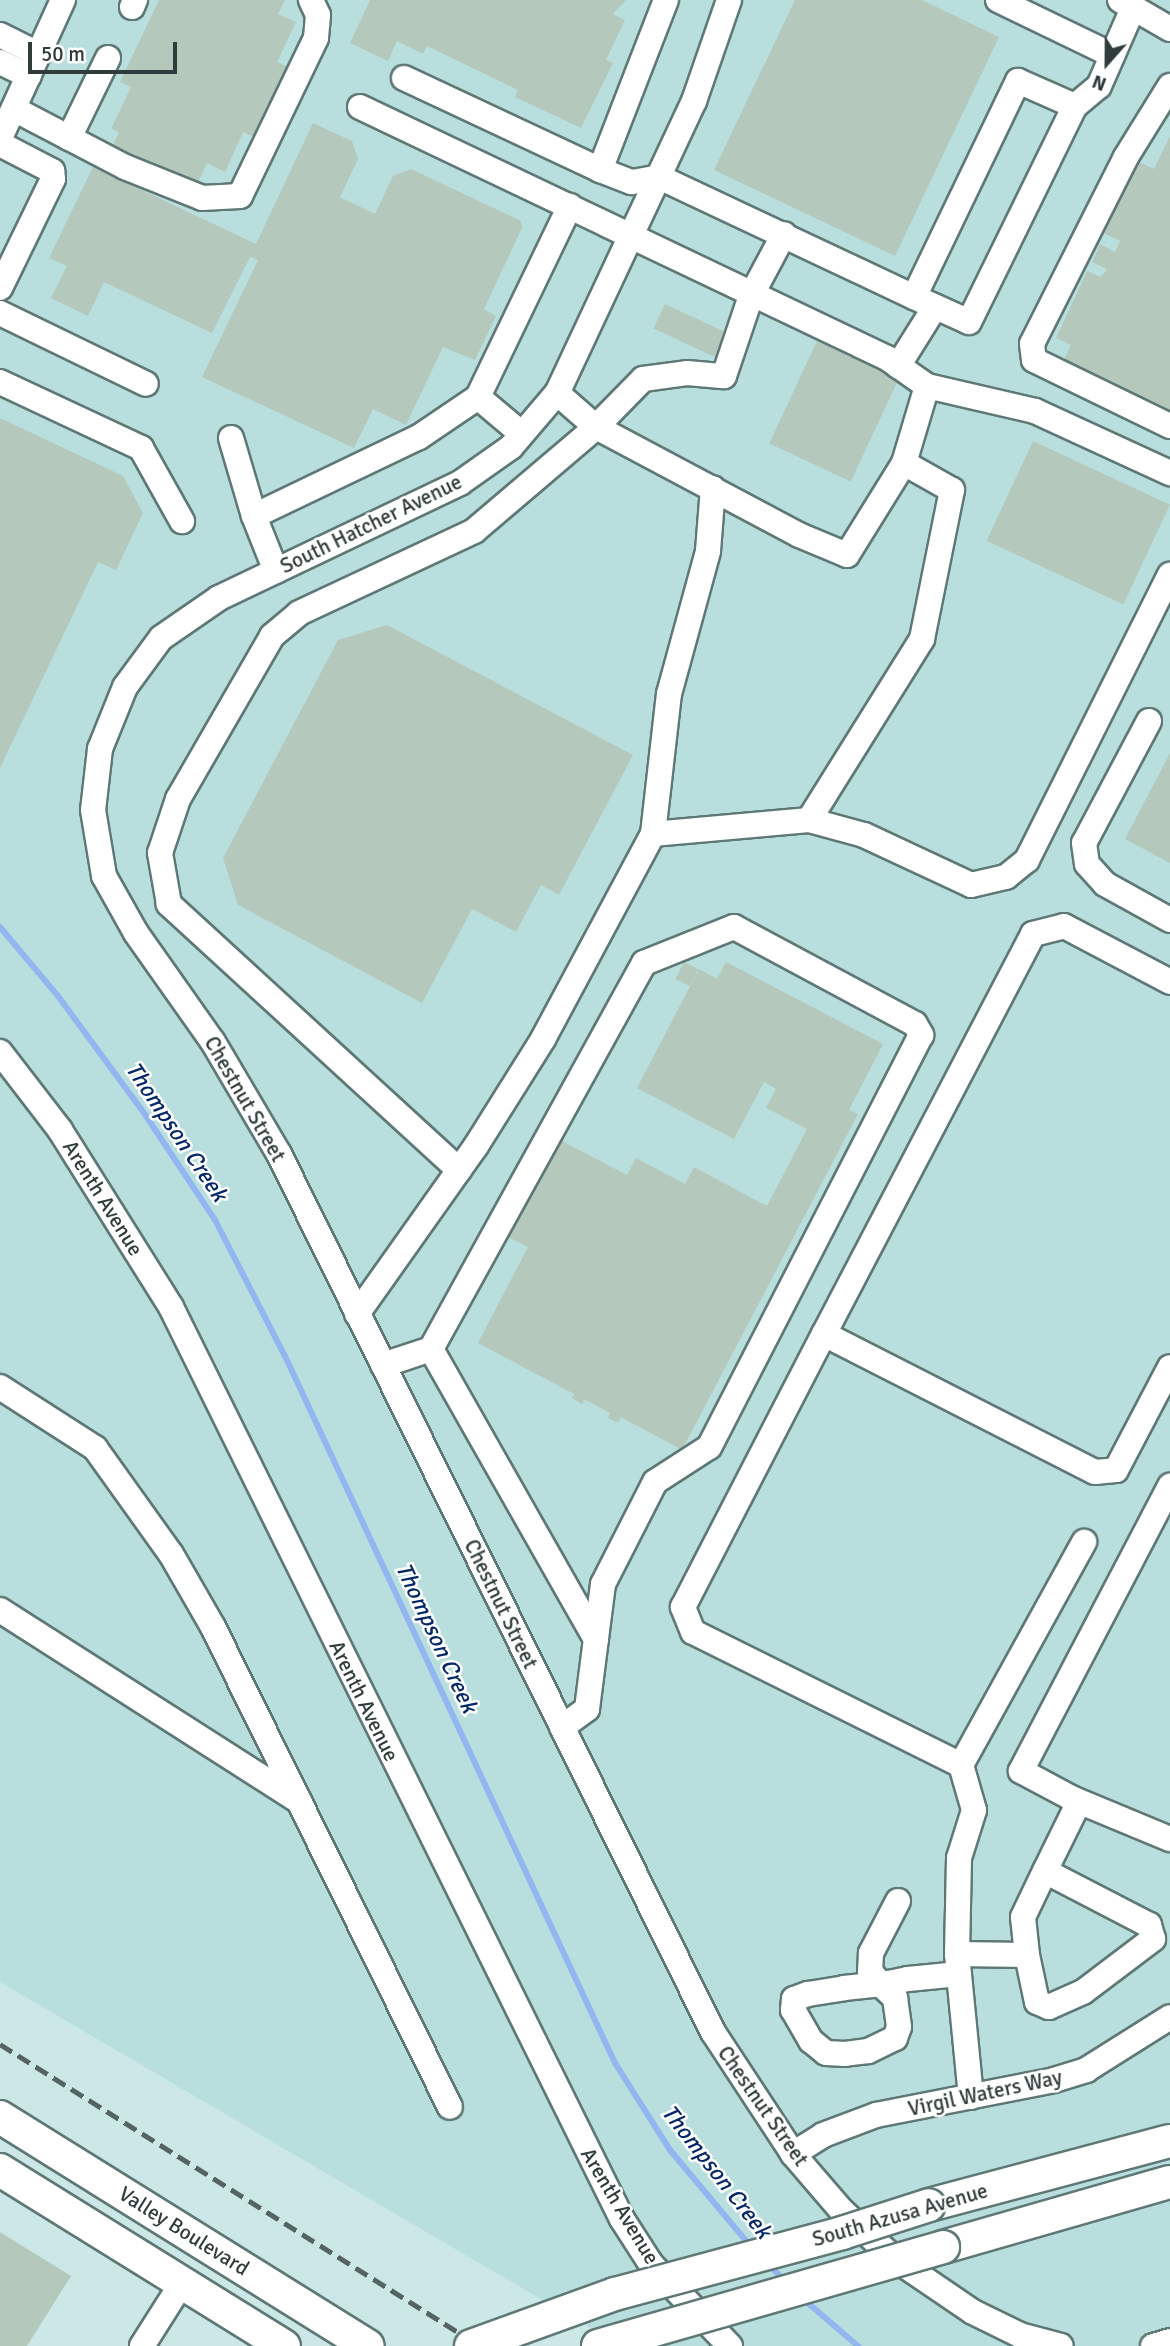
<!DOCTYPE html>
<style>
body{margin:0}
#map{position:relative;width:1170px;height:2346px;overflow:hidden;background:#cbe7e6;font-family:Signika,sans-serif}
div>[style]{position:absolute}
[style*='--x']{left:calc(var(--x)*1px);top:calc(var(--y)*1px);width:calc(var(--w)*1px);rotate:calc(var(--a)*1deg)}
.built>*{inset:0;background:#b8dfdd}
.stream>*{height:6px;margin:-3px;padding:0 3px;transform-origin:3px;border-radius:3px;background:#93b6f1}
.building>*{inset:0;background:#b4c9bc;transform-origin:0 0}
.roads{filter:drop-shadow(2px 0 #5e7876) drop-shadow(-2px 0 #5e7876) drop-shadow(0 2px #5e7876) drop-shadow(0 -2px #5e7876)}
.minor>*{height:24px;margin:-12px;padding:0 12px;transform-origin:12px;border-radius:12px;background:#fff}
.major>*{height:32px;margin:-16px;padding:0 16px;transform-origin:16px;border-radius:16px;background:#fff}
.rail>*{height:5px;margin-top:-2.5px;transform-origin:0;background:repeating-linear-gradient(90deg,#546463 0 14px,transparent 0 21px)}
.bridges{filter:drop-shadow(2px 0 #5e7876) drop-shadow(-2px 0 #5e7876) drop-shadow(0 2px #5e7876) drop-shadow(0 -2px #5e7876)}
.major-bridge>*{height:32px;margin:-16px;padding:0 16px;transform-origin:16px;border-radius:16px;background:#fff}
span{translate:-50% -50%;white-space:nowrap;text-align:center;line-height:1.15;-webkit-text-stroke:5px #fff;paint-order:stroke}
.street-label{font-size:21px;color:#303c3b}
.water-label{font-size:23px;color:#052968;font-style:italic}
.north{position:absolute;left:1072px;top:28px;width:70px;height:70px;-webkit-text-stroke:5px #fff;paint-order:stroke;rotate:201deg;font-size:19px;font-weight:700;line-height:28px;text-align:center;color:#303c3b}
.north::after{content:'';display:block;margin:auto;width:24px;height:32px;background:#303c3b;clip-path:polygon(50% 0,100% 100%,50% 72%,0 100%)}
.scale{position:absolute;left:28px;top:42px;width:149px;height:32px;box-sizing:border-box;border:4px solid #303c3b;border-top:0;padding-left:9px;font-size:21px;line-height:24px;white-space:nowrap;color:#303c3b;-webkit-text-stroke:5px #fff;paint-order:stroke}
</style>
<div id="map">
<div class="built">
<i style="clip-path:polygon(0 0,1170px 0,1170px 2346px,621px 2346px,0 1982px)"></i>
</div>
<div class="stream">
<i style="--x:0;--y:927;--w:90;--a:50"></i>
<i style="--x:58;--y:996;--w:149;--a:53.7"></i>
<i style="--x:146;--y:1116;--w:125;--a:56.4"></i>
<i style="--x:215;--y:1220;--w:153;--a:62.8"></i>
<i style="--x:285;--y:1356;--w:780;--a:64.98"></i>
<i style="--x:615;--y:2063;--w:103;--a:57.7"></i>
<i style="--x:670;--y:2150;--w:128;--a:50.1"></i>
<i style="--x:767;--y:2263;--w:28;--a:45"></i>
<i style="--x:802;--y:2298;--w:74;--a:40.6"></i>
</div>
<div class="building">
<i style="clip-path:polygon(159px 0,285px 0,278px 14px,296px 22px,277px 62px,290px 68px,257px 138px,243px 132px,225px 172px,207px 163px,197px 185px,113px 145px,119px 132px,111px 129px,131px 87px,120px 82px)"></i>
<i style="clip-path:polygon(370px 0,626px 0,613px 14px,625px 20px,606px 60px,613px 63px,581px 128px,515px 97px,518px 90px,427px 46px,423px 54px,397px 41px,388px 61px,350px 43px)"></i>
<i style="clip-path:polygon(795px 0,922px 0,999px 37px,895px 256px,714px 170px)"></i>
<i style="clip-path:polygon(313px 123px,352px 141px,358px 159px,340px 197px,375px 214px,393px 176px,411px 169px,521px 221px,522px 228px,484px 309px,496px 316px,475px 360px,443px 347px,406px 425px,373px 409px,354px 448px,202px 377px,258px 260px,250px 257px,212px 333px,104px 282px,88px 316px,51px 298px,67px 266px,49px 258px,93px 167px,256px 244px)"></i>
<i style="clip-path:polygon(1170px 136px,1170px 414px,1062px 364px,1071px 345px,1056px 338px,1087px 271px,1101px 277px,1107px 269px,1092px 262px,1100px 244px,1115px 252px,1120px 241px,1104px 233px,1135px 160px,1154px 169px)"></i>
<i style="left:665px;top:304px;width:72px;height:27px;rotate:25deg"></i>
<i style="left:817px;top:341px;width:90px;height:113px;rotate:25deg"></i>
<i style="clip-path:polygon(0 418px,123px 476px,143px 513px,116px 570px,98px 562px,0 768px)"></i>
<i style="left:1033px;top:441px;width:151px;height:110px;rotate:25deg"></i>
<i style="clip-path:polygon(387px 625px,633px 755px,559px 895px,541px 885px,516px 932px,472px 909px,422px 1003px,238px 905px,223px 858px,338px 640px)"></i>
<i style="clip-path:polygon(1170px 753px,1170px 863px,1125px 839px)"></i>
<i style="left:684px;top:962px;width:16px;height:19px;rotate:27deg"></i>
<i style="clip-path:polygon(726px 962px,883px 1044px,849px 1110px,858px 1114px,682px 1450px,621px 1417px,618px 1423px,608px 1418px,610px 1413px,584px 1399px,582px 1404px,572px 1398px,574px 1394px,478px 1343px,528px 1247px,508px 1237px,560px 1140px,627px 1175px,636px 1158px,685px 1184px,694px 1167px,767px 1206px,807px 1129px,766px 1108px,776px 1089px,764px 1082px,734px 1139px,637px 1088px,699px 969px,717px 979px)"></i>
<i style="clip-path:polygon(0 2232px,71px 2276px,27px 2346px,0 2346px)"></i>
</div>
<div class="roads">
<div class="minor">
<i style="--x:729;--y:0;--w:107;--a:109.1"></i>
<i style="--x:694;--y:101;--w:323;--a:115.1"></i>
<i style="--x:557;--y:393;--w:71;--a:130.4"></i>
<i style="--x:511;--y:447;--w:62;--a:144.8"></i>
<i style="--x:460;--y:483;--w:267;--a:154.5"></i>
<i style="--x:219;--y:598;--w:70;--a:145.4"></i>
<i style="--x:161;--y:638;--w:61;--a:126.3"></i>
<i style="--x:125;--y:687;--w:67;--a:112"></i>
<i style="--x:100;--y:749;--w:61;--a:96.5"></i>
<i style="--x:93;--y:810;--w:67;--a:80.5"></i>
<i style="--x:104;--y:876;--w:65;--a:60.7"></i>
<i style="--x:136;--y:933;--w:133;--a:54.8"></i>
<i style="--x:213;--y:1042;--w:130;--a:59.5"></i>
<i style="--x:279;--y:1154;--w:979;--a:63.7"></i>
<i style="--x:713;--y:2032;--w:146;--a:56.7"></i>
<i style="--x:793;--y:2154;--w:75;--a:49.3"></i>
<i style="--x:842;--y:2211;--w:72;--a:42.2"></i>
<i style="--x:895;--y:2259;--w:94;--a:34.2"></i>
<i style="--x:973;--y:2312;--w:52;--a:26.1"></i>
<i style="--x:1020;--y:2335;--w:42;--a:15"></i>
<i style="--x:998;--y:0;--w:127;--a:25.8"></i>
<i style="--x:1120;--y:0;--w:58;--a:30.1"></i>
<i style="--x:132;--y:7;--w:8;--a:-67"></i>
<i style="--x:0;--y:35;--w:42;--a:26.6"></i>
<i style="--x:0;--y:62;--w:32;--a:26"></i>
<i style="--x:404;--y:78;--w:217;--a:25.1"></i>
<i style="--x:600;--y:170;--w:182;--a:-68.8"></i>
<i style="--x:1170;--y:86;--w:84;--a:121.8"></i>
<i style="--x:1126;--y:157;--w:209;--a:116.7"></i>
<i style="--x:1032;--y:344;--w:16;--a:83"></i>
<i style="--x:1034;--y:360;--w:151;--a:25.9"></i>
<i style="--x:360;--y:107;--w:584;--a:25.47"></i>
<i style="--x:887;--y:358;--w:49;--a:35"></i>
<i style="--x:927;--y:386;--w:80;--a:106.6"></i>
<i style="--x:14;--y:109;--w:125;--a:27.6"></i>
<i style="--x:125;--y:167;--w:83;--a:21.9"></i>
<i style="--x:202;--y:198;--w:38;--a:-3"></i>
<i style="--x:240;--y:196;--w:175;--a:-64.3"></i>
<i style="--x:316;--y:38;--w:23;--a:-85"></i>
<i style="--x:318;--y:15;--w:17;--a:-115"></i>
<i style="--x:0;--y:138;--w:152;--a:-65.5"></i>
<i style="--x:69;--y:138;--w:89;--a:-64"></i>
<i style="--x:0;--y:144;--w:59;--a:27.4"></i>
<i style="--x:52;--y:171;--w:8;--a:83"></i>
<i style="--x:53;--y:179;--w:121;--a:115.9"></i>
<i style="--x:600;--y:170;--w:34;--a:21"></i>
<i style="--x:632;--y:182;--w:27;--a:-10"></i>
<i style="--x:659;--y:177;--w:282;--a:25.2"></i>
<i style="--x:914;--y:297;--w:240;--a:-64.3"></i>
<i style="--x:1018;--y:81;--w:62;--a:23.7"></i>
<i style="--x:1075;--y:106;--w:31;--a:-40"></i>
<i style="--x:1099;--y:86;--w:85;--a:-66.4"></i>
<i style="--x:914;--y:297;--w:60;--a:24.4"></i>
<i style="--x:969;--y:322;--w:241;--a:-63.9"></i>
<i style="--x:0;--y:313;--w:162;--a:25.9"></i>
<i style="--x:898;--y:366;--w:70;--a:-57.9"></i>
<i style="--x:0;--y:382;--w:156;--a:25.1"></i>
<i style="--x:141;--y:448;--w:84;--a:60.7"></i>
<i style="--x:927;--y:386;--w:111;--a:13"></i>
<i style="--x:1035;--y:411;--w:149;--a:24.7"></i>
<i style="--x:557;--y:393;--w:52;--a:41.1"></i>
<i style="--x:596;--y:427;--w:230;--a:28"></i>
<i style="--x:799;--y:535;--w:52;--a:22.6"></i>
<i style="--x:847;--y:555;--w:108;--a:-58.2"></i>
<i style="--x:904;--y:463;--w:55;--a:29.4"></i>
<i style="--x:952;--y:490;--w:152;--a:101.4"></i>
<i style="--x:922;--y:639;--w:213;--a:122"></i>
<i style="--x:809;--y:820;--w:157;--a:174.9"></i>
<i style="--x:478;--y:397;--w:57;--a:40.1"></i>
<i style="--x:231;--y:438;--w:81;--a:73.6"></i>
<i style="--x:254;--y:516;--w:183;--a:-25.6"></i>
<i style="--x:419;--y:437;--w:71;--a:-34.1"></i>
<i style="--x:478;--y:397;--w:212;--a:-64.3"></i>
<i style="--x:254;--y:516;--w:59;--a:68.2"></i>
<i style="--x:1149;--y:721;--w:138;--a:118"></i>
<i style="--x:1084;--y:843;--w:21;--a:82"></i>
<i style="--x:1087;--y:864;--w:27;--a:48"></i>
<i style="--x:1105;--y:884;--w:74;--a:29"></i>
<i style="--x:809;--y:820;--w:57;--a:15.3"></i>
<i style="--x:864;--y:835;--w:118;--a:25"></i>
<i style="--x:971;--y:885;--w:36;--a:-13"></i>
<i style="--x:1006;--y:877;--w:27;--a:-39"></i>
<i style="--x:1027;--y:860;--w:319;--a:-63.4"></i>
<i style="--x:0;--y:1052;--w:98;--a:52.4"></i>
<i style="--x:60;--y:1130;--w:209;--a:57.9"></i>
<i style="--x:171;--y:1307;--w:1017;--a:63.69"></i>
<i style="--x:622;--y:2219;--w:54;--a:57.2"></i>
<i style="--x:651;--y:2264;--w:114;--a:46.1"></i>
<i style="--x:459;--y:1170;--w:394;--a:-137.5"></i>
<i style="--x:169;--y:904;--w:52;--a:-100"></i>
<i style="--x:160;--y:853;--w:57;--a:-71.6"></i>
<i style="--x:178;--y:799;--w:188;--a:-60"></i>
<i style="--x:272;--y:636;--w:35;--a:-40"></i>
<i style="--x:299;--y:613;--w:193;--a:-25.1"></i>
<i style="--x:474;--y:531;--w:160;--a:-40.4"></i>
<i style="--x:596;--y:427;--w:67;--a:-45.6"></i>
<i style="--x:643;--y:379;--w:44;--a:-7.8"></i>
<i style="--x:687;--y:373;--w:37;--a:5"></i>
<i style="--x:724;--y:376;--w:84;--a:-71.4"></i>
<i style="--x:751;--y:296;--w:70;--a:-62"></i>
<i style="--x:357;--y:1314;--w:206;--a:-54.7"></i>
<i style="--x:476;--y:1146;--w:126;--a:-57.9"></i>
<i style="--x:543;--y:1039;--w:233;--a:-61.8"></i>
<i style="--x:653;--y:834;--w:141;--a:-83.5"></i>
<i style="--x:669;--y:694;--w:148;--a:-74.7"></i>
<i style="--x:708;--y:551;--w:63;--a:-85.5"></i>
<i style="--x:824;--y:1334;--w:451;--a:-62.4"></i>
<i style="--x:1033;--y:934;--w:32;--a:-14"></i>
<i style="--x:1064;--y:926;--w:120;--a:27.8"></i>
<i style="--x:431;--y:1349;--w:334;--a:60.4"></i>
<i style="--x:383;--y:1365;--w:51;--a:-18.4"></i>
<i style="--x:431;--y:1349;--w:441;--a:-61.1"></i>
<i style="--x:644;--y:963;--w:97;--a:-21.8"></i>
<i style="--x:734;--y:927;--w:205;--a:28.2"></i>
<i style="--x:915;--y:1024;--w:13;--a:61"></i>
<i style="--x:921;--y:1035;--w:463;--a:117.2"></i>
<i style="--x:709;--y:1447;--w:64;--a:147.1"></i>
<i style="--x:655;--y:1482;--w:114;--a:117"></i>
<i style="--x:603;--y:1584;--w:126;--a:97.3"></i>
<i style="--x:587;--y:1709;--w:31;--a:144"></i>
<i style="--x:0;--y:1387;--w:113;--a:32.7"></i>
<i style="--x:95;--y:1448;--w:130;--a:54.4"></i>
<i style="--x:171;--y:1554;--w:84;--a:60.1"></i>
<i style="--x:213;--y:1627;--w:535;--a:63.72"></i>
<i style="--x:0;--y:1610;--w:355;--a:32.6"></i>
<i style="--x:961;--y:1765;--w:255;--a:-61.1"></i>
<i style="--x:1071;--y:1798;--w:107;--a:22.5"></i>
<i style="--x:898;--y:1901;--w:59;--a:117.4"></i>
<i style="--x:871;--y:1953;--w:18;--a:93"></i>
<i style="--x:870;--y:1971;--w:16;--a:52"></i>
<i style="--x:880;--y:1984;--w:21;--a:43"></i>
<i style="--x:895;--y:1998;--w:29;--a:82"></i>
<i style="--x:899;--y:2027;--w:12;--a:110"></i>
<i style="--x:895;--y:2038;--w:30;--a:154"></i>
<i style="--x:868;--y:2051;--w:23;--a:173"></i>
<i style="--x:845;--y:2054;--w:19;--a:-177"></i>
<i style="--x:826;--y:2053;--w:19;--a:-141"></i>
<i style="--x:811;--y:2041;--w:36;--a:-120"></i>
<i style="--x:793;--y:2010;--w:11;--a:-85"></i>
<i style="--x:794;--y:1999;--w:15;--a:-20"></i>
<i style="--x:808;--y:1994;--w:36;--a:-9"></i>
<i style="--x:844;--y:1988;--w:36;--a:-6"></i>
<i style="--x:880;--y:1984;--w:14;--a:-8"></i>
<i style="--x:894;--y:1982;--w:14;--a:-12"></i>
<i style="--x:908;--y:1979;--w:51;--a:-5.6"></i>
<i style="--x:957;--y:1954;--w:96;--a:-88.8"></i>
<i style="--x:959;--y:1858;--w:50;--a:-72.6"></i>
<i style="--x:974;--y:1810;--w:47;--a:-106.1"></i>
<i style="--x:961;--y:1765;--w:299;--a:-153.6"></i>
<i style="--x:693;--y:1632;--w:27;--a:-112"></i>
<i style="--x:683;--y:1607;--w:307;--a:-62.7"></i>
<i style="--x:824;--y:1334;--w:304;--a:27"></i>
<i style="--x:1095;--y:1472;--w:21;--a:-5"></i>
<i style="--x:1116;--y:1470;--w:116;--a:-62.3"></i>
<i style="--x:1027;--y:1955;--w:38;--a:-96"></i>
<i style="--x:1023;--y:1917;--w:51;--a:-64.4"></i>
<i style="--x:971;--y:2097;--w:144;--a:-95.6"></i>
<i style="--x:957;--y:1954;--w:70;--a:0.8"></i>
<i style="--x:1027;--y:1955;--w:48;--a:78"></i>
<i style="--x:1037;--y:2002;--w:13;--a:23"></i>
<i style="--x:1049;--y:2007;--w:37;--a:-24"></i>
<i style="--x:1083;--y:1992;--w:88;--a:-37.1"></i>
<i style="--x:1153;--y:1939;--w:15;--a:-106"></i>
<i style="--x:1149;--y:1925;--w:117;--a:-152.6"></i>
<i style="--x:1045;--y:1871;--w:77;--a:-63.8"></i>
<i style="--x:1079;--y:1802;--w:66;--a:-151.9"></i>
<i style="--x:1021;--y:1771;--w:322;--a:-62.4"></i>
<i style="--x:793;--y:2154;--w:36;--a:-32"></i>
<i style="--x:823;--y:2135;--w:57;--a:-20.7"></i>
<i style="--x:876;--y:2115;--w:181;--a:-11.1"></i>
<i style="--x:1054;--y:2080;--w:34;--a:-17"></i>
<i style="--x:1086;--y:2070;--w:99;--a:-32.2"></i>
<i style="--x:142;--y:2346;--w:75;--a:-57.6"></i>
<i style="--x:1153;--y:2346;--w:18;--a:-16"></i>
</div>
<div class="major">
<i style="--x:0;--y:2117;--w:433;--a:31.9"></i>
<i style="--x:0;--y:2170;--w:334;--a:31.8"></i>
<i style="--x:929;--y:2205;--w:249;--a:-14.9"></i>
<i style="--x:943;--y:2247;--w:236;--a:-16"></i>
</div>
</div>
<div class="rail">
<i style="--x:0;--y:2044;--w:567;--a:32.18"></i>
</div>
<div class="bridges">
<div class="major-bridge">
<i style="--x:471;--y:2346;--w:153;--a:-19.9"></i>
<i style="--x:615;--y:2294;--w:235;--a:-15"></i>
<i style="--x:842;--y:2233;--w:91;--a:-17.8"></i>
<i style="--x:598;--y:2346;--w:359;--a:-16"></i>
</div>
</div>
<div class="street-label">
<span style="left:371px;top:524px;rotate:-26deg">South Hatcher Avenue</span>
<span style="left:245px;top:1099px;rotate:60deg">Chestnut Street</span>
<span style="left:103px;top:1198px;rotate:58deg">Arenth Avenue</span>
<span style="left:501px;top:1604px;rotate:64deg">Chestnut Street</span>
<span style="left:364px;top:1701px;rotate:64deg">Arenth Avenue</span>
<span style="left:985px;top:2093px;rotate:-12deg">Virgil Waters Way</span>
<span style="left:763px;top:2106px;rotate:55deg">Chestnut Street</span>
<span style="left:620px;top:2206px;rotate:59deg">Arenth Avenue</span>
<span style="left:900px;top:2215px;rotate:-16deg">South Azusa Avenue</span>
<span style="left:184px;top:2231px;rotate:32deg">Valley Boulevard</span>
</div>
<div class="water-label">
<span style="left:176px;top:1132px;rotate:56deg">Thompson Creek</span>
<span style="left:436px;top:1638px;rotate:65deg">Thompson Creek</span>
<span style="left:716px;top:2172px;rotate:52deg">Thompson Creek</span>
</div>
<div class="north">N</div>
<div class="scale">50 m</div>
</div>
